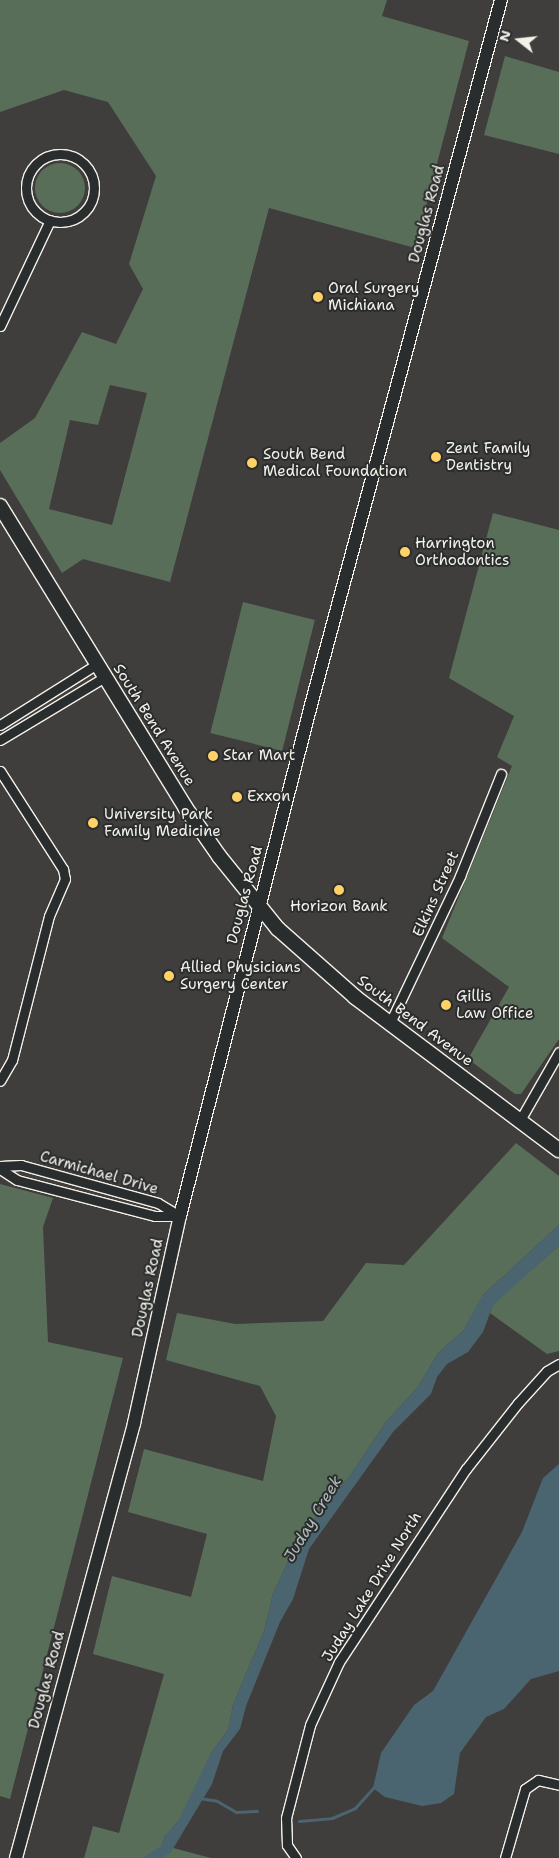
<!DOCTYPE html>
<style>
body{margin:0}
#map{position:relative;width:559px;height:1858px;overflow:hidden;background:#403d3d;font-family:"Shantell Sans",sans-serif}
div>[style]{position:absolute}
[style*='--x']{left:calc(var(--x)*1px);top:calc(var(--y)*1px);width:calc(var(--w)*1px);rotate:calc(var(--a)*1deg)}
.green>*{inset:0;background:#596e59;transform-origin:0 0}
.round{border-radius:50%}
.water>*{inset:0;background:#4b6570}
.stream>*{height:3px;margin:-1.5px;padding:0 1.5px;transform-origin:1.5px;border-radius:1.5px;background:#4b6570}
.roads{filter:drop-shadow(1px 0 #f4f1e8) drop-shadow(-1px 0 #f4f1e8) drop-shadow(0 1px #f4f1e8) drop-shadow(0 -1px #f4f1e8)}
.street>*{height:9px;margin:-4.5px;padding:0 4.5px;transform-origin:4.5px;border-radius:4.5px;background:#2a2d2e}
.street>.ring{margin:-4.5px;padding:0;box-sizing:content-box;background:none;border:9px solid #2a2d2e;border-radius:50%}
.secondary>*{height:12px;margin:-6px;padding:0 6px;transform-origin:6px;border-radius:6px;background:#2a2d2e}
.primary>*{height:14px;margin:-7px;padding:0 7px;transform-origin:7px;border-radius:7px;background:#2a2d2e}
.dots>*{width:14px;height:14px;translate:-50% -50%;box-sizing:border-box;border:2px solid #2a2d2e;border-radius:50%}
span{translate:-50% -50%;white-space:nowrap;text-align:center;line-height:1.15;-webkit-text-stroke:4px #2a2d2e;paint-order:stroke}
.street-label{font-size:15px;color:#f4f1e8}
.poi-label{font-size:15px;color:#f4f1e8}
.left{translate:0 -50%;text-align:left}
.water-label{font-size:16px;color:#b0b9b8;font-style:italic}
.north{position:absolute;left:494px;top:15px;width:50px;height:50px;-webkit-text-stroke:4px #2a2d2e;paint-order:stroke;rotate:286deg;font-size:14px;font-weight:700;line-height:20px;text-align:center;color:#f4f1e8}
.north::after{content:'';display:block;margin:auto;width:18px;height:22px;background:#f4f1e8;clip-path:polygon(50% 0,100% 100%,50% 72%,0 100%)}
</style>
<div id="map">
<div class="green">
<i style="clip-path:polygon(evenodd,0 0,387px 0,382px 16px,469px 41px,415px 248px,269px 208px,170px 582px,83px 559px,62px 573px,0 470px,0 443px,35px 418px,82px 332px,116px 344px,143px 289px,129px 264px,156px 176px,108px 102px,64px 90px,0 112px,0 0,110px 385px,147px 393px,112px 525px,49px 509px,70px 420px,98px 425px,110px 385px)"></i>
<i style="clip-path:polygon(505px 56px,559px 72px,559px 154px,484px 135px)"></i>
<i class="round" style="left:35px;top:163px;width:50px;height:50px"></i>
<i style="clip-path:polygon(493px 513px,559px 530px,559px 1039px,521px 1094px,515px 1094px,468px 1059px,509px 987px,442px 938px,512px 766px,497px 757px,514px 716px,449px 678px)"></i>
<i style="left:243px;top:602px;width:74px;height:135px;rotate:14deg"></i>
<i style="clip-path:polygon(516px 1143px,559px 1176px,559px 1225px,483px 1295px,463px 1331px,438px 1353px,418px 1387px,385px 1423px,352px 1473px,298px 1540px,273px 1594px,264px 1631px,233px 1705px,228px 1730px,211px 1753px,190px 1800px,177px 1823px,165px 1836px,162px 1845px,211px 1858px,84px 1858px,93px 1826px,119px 1833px,164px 1674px,93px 1654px,112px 1576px,191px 1597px,207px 1534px,128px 1512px,144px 1449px,263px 1481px,276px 1416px,260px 1386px,166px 1360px,177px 1313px,235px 1324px,323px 1321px,366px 1263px,404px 1265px)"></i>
<i style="clip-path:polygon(0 1184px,53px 1198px,43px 1227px,48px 1342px,123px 1358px,10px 1799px,0 1796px)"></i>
<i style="clip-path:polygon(559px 1246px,559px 1351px,547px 1354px,490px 1313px,493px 1305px,508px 1290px)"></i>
</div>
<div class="water">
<i style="clip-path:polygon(559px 1225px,559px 1246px,493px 1305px,483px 1332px,468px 1352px,447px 1364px,437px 1377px,431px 1394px,393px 1432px,309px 1549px,293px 1599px,280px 1622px,246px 1706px,240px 1729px,223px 1751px,212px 1784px,171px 1852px,162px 1858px,143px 1858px,162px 1845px,165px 1836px,177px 1823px,211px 1753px,228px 1730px,233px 1705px,264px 1631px,273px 1594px,298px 1540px,352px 1473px,385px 1423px,418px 1387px,438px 1353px,463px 1331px,482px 1296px)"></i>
<i style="clip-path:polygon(559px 1464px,559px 1671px,531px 1679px,504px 1709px,486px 1717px,460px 1753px,454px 1794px,441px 1803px,422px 1806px,385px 1797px,373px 1788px,381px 1753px,414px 1705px,433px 1691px,522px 1532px,543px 1478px)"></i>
</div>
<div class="stream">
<i style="--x:199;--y:1798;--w:18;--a:9"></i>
<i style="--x:217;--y:1801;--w:22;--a:30"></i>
<i style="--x:236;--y:1812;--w:21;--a:-3"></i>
<i style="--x:299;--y:1821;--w:33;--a:-5"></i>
<i style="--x:332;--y:1818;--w:25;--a:-23"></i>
<i style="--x:355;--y:1808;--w:27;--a:-48"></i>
</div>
<div class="roads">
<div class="street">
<i class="ring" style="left:26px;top:154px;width:59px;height:59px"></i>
<i style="--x:0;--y:326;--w:117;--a:-64.7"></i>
<i style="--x:0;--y:725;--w:115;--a:-32.2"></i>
<i style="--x:0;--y:740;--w:122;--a:-31"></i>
<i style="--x:0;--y:771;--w:117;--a:57.3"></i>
<i style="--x:63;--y:869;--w:10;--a:79"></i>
<i style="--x:65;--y:879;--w:40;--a:113.4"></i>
<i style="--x:49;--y:916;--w:149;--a:104.4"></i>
<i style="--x:12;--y:1060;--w:24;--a:120"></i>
<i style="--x:390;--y:1023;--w:163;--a:-64.5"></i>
<i style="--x:460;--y:876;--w:110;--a:-68.1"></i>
<i style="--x:520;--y:1120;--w:78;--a:-60.2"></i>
<i style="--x:0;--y:1166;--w:21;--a:-3"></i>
<i style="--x:21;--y:1165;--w:142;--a:15.5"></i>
<i style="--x:158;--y:1203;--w:26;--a:31"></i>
<i style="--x:0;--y:1169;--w:20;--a:33"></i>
<i style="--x:17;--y:1180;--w:143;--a:14.6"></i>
<i style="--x:155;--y:1216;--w:25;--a:0"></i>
<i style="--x:296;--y:1858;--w:16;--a:-125"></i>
<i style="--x:287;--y:1845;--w:27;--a:-92"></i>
<i style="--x:286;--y:1818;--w:96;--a:-75.5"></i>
<i style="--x:310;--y:1725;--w:69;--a:-65.3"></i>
<i style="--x:339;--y:1662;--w:231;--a:-56.7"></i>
<i style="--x:466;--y:1469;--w:84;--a:-51.8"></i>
<i style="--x:518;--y:1403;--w:43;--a:-47.8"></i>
<i style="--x:547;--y:1371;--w:14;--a:-30"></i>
<i style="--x:505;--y:1858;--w:72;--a:-73.8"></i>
<i style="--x:525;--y:1789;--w:16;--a:-35"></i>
<i style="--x:538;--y:1780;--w:22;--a:13"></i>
</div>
<div class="secondary">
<i style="--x:16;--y:1858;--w:451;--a:-74.8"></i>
<i style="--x:134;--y:1423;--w:212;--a:-77.5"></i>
<i style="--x:180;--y:1216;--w:528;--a:-75.62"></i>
<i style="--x:311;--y:705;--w:730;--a:-74.92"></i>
</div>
<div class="primary">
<i style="--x:0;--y:506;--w:353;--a:58.4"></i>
<i style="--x:185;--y:807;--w:60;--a:55.2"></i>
<i style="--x:219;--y:856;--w:94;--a:51.1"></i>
<i style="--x:278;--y:929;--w:103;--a:41.4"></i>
<i style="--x:355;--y:997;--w:255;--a:36.9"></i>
</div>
</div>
<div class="dots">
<i style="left:318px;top:297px;background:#ffd166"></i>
<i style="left:436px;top:457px;background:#ffd166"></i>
<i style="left:252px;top:463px;background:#ffd166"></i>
<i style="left:405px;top:552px;background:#ffd166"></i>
<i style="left:213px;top:756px;background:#ffd166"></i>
<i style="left:237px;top:797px;background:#ffd166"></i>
<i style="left:93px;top:823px;background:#ffd166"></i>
<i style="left:339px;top:890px;background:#ffd166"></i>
<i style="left:169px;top:976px;background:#ffd166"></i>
<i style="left:446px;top:1005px;background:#ffd166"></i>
</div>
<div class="street-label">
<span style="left:427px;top:214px;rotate:-75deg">Douglas Road</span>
<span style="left:154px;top:725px;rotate:58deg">South Bend Avenue</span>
<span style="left:436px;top:894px;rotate:-66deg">Elkins Street</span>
<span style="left:245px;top:895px;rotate:-75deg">Douglas Road</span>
<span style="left:415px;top:1021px;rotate:37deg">South Bend Avenue</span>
<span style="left:99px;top:1173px;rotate:16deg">Carmichael Drive</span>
<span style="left:148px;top:1288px;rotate:-78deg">Douglas Road</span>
<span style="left:372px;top:1587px;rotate:-58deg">Juday Lake Drive North</span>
<span style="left:47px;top:1680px;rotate:-75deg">Douglas Road</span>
</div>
<div class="poi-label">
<span class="left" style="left:328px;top:297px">Oral Surgery<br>Michiana</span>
<span class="left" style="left:446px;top:457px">Zent Family<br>Dentistry</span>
<span class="left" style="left:263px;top:463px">South Bend<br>Medical Foundation</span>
<span class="left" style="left:415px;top:552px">Harrington<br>Orthodontics</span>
<span class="left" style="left:223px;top:756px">Star Mart</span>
<span class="left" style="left:247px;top:797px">Exxon</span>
<span class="left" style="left:104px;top:823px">University Park<br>Family Medicine</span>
<span style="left:339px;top:907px">Horizon Bank</span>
<span class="left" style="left:180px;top:976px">Allied Physicians<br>Surgery Center</span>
<span class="left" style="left:456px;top:1005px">Gillis<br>Law Office</span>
</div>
<div class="water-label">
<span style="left:313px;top:1519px;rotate:-59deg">Juday Creek</span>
</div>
<div class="north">N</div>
</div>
